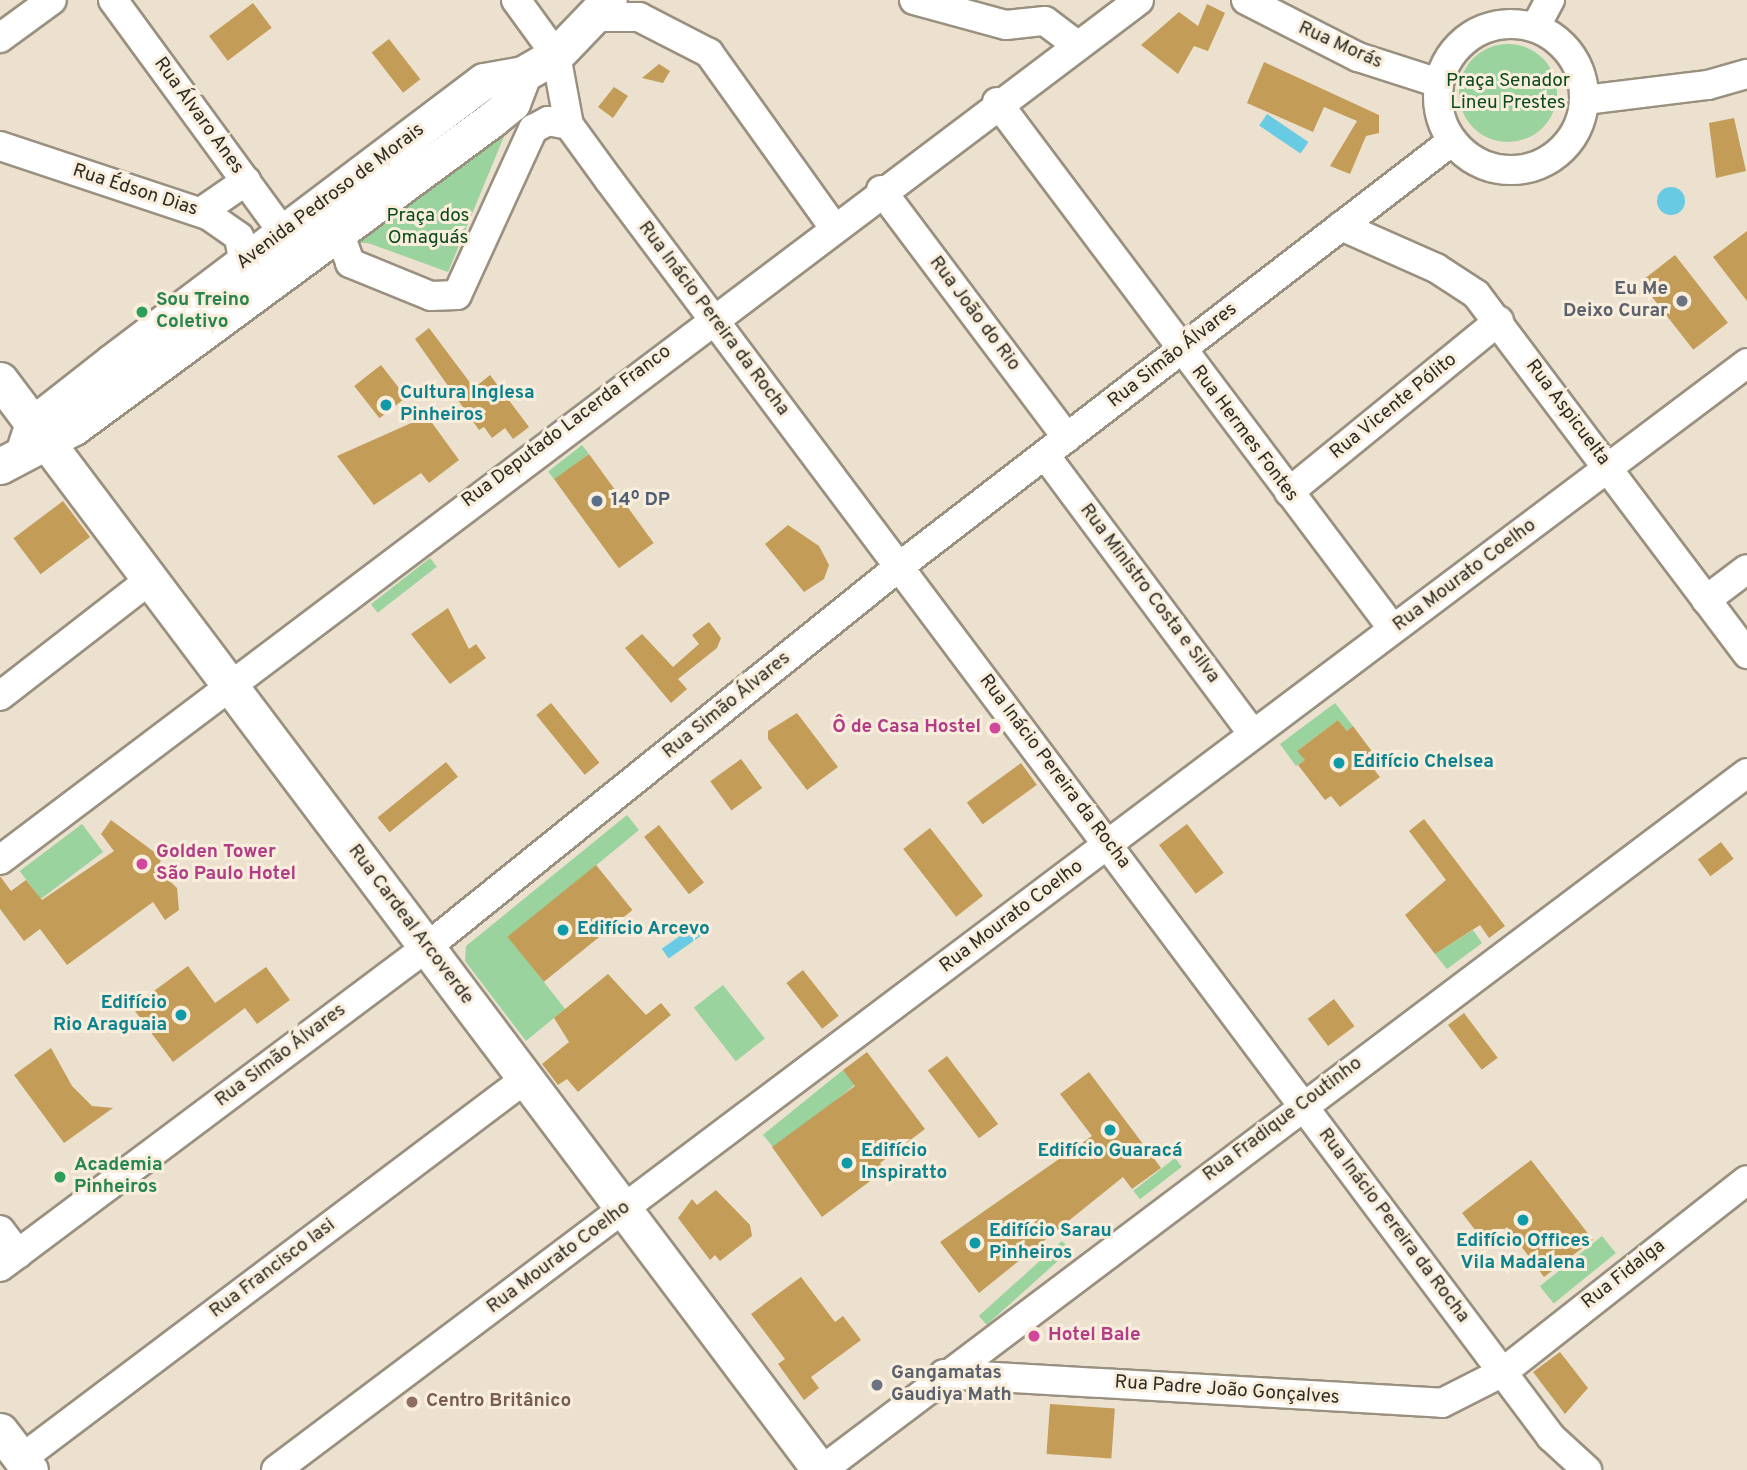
<!DOCTYPE html>
<meta charset="utf-8">
<style>
body{margin:0}
#map{position:relative;width:1747px;height:1470px;overflow:hidden;background:#ece1cf;font-family:Overpass,sans-serif}
div>[style]{position:absolute}
[style*='--x']{left:calc(var(--x)*1px);top:calc(var(--y)*1px);width:calc(var(--w)*1px);rotate:calc(var(--a)*1deg)}
.green>*{inset:0;background:#9ad39e;transform-origin:0 0}
.round{border-radius:50%}
.water>*{inset:0;background:#69cae3;transform-origin:0 0}
.building>*{inset:0;background:#c39c58;transform-origin:0 0}
.roads{filter:drop-shadow(2px 0 #9a907f) drop-shadow(-2px 0 #9a907f) drop-shadow(0 2px #9a907f) drop-shadow(0 -2px #9a907f)}
.minor>*{height:28px;margin:-14px;padding:0 14px;transform-origin:14px;border-radius:14px;background:#fff}
.minor>.ring{margin:-14px;padding:0;box-sizing:content-box;background:none;border:28px solid #fff;border-radius:50%}
.major>*{height:35px;margin:-17.5px;padding:0 17.5px;transform-origin:17.5px;border-radius:17.5px;background:#fff}
.dots>*{width:19px;height:19px;translate:-50% -50%;box-sizing:border-box;border:4px solid #f9eedc;border-radius:50%}
span{translate:-50% -50%;white-space:nowrap;text-align:center;line-height:1.15;-webkit-text-stroke:6px #f9eedc;paint-order:stroke}
.street-label{font-size:19px;color:#2e2a24}
.park-label{font-size:19px;color:#0a4c19}
.worship-label{font-size:19px;color:#5b616d;font-weight:700}
.right{translate:-100% -50%;text-align:right}
.left{translate:0 -50%;text-align:left}
.leisure-label{font-size:19px;color:#27864d;font-weight:700}
.culture-label{font-size:19px;color:#0d838f;font-weight:700}
.service-label{font-size:19px;color:#4e5e75;font-weight:700}
.hotel-label{font-size:19px;color:#b23c85;font-weight:700}
.education-label{font-size:19px;color:#785e54;font-weight:700}
</style>
<div id="map">
<div class="green">
<i class="round" style="left:1459px;top:44px;width:98px;height:98px"></i>
<i style="clip-path:polygon(510px 122px,448px 272px,368px 243px,349px 243px)"></i>
<i style="left:582px;top:445px;width:11px;height:43px;rotate:52deg"></i>
<i style="left:430px;top:558px;width:11px;height:75px;rotate:52deg"></i>
<i style="clip-path:polygon(1335px 703px,1353px 726px,1347px 731px,1338px 720px,1298px 750px,1305px 760px,1296px 766px,1280px 744px)"></i>
<i style="clip-path:polygon(627px 815px,639px 830px,509px 937px,565px 1009px,526px 1041px,465px 961px,466px 946px)"></i>
<i style="left:82px;top:824px;width:35px;height:78px;rotate:53deg"></i>
<i style="clip-path:polygon(1473px 930px,1482px 943px,1447px 969px,1435px 954px)"></i>
<i style="left:723px;top:985px;width:68px;height:37px;rotate:52deg"></i>
<i style="left:843px;top:1070px;width:19px;height:103px;rotate:51deg"></i>
<i style="left:1175px;top:1158px;width:11px;height:53px;rotate:52deg"></i>
<i style="left:1602px;top:1236px;width:22px;height:80px;rotate:51deg"></i>
<i style="left:1062px;top:1241px;width:12px;height:112px;rotate:48deg"></i>
</div>
<div class="water">
<i style="left:1267px;top:114px;width:50px;height:14px;rotate:34deg"></i>
<i class="round" style="left:1657px;top:187px;width:28px;height:28px"></i>
<i style="left:697px;top:924px;width:12px;height:43px;rotate:55deg"></i>
</div>
<div class="building">
<i style="left:253px;top:3px;width:31px;height:55px;rotate:53deg"></i>
<i style="clip-path:polygon(1207px 4px,1225px 13px,1208px 51px,1194px 46px,1178px 74px,1141px 45px,1179px 12px,1198px 26px)"></i>
<i style="left:389px;top:39px;width:51px;height:22px;rotate:52deg"></i>
<i style="clip-path:polygon(1264px 62px,1379px 115px,1379px 133px,1366px 136px,1350px 174px,1330px 166px,1357px 121px,1324px 107px,1313px 132px,1247px 103px)"></i>
<i style="clip-path:polygon(659px 64px,670px 71px,663px 83px,642px 78px)"></i>
<i style="clip-path:polygon(614px 87px,628px 96px,613px 118px,598px 107px)"></i>
<i style="clip-path:polygon(1734px 118px,1746px 171px,1716px 178px,1709px 123px)"></i>
<i style="clip-path:polygon(1747px 231px,1747px 301px,1713px 257px)"></i>
<i style="left:1675px;top:255px;width:86px;height:44px;rotate:52deg"></i>
<i style="clip-path:polygon(429px 328px,474px 388px,490px 375px,529px 427px,513px 439px,505px 428px,492px 438px,484px 427px,479px 430px,415px 339px)"></i>
<i style="left:381px;top:365px;width:41px;height:34px;rotate:52deg"></i>
<i style="clip-path:polygon(427px 416px,459px 460px,429px 483px,421px 473px,374px 505px,337px 456px)"></i>
<i style="left:589px;top:454px;width:110px;height:43px;rotate:54deg"></i>
<i style="left:63px;top:501px;width:45px;height:62px;rotate:53deg"></i>
<i style="clip-path:polygon(788px 525px,819px 546px,829px 565px,824px 579px,804px 592px,765px 544px)"></i>
<i style="clip-path:polygon(448px 608px,469px 649px,476px 644px,486px 658px,450px 684px,411px 634px)"></i>
<i style="clip-path:polygon(709px 622px,721px 638px,717px 648px,678px 679px,687px 689px,671px 703px,625px 648px,642px 634px,673px 667px,699px 644px,692px 635px)"></i>
<i style="left:551px;top:703px;width:77px;height:19px;rotate:51deg"></i>
<i style="clip-path:polygon(797px 713px,838px 767px,807px 790px,768px 739px,768px 731px)"></i>
<i style="clip-path:polygon(1338px 720px,1347px 731px,1353px 726px,1379px 761px,1372px 767px,1380px 777px,1340px 807px,1331px 796px,1325px 800px,1298px 765px,1305px 760px,1297px 751px)"></i>
<i style="left:741px;top:759px;width:36px;height:38px;rotate:54deg"></i>
<i style="left:446px;top:762px;width:19px;height:88px;rotate:51deg"></i>
<i style="left:1021px;top:763px;width:27px;height:67px;rotate:54deg"></i>
<i style="clip-path:polygon(1424px 819px,1505px 926px,1489px 938px,1480px 925px,1435px 954px,1405px 915px,1446px 880px,1409px 831px)"></i>
<i style="clip-path:polygon(111px 820px,161px 857px,159px 871px,177px 888px,179px 910px,165px 920px,153px 902px,67px 965px,40px 929px,24px 941px,0 909px,0 876px,11px 891px,26px 880px,42px 900px,114px 851px,101px 834px)"></i>
<i style="left:1187px;top:824px;width:61px;height:35px;rotate:53deg"></i>
<i style="left:659px;top:825px;width:73px;height:19px;rotate:52deg"></i>
<i style="left:930px;top:828px;width:86px;height:34px;rotate:52deg"></i>
<i style="left:1721px;top:842px;width:21px;height:29px;rotate:53deg"></i>
<i style="left:596px;top:865px;width:58px;height:114px;rotate:51deg"></i>
<i style="clip-path:polygon(188px 966px,215px 1003px,266px 967px,290px 1000px,257px 1024px,245px 1008px,173px 1062px,132px 1007px)"></i>
<i style="left:803px;top:970px;width:58px;height:21px;rotate:52deg"></i>
<i style="clip-path:polygon(608px 974px,646px 1015px,661px 1003px,671px 1015px,578px 1092px,567px 1079px,558px 1085px,542px 1064px,569px 1042px,554px 1018px)"></i>
<i style="left:1334px;top:999px;width:34px;height:33px;rotate:53deg"></i>
<i style="left:1464px;top:1013px;width:56px;height:20px;rotate:53deg"></i>
<i style="clip-path:polygon(51px 1048px,72px 1086px,92px 1106px,113px 1108px,64px 1143px,14px 1075px)"></i>
<i style="clip-path:polygon(867px 1052px,925px 1129px,880px 1163px,885px 1170px,822px 1217px,772px 1147px,855px 1086px,843px 1070px)"></i>
<i style="left:947px;top:1056px;width:85px;height:24px;rotate:53deg"></i>
<i style="clip-path:polygon(1089px 1072px,1161px 1168px,1132px 1189px,1123px 1177px,979px 1293px,940px 1242px,1092px 1136px,1060px 1094px)"></i>
<i style="clip-path:polygon(1531px 1160px,1593px 1240px,1544px 1277px,1507px 1227px,1486px 1244px,1462px 1213px)"></i>
<i style="clip-path:polygon(716px 1190px,750px 1225px,752px 1236px,720px 1261px,715px 1255px,710px 1260px,678px 1218px,692px 1199px,697px 1205px)"></i>
<i style="clip-path:polygon(801px 1277px,835px 1322px,843px 1316px,861px 1340px,811px 1377px,819px 1388px,804px 1400px,778px 1364px,785px 1359px,751px 1314px)"></i>
<i style="clip-path:polygon(1560px 1352px,1588px 1388px,1565px 1414px,1533px 1372px)"></i>
<i style="left:1050px;top:1404px;width:65px;height:50px;rotate:4deg"></i>
</div>
<div class="roads">
<div class="minor">
<i style="--x:113;--y:0;--w:288;--a:53.8"></i>
<i style="--x:516;--y:0;--w:68;--a:54"></i>
<i style="--x:556;--y:55;--w:71;--a:79.5"></i>
<i style="--x:569;--y:125;--w:68;--a:54"></i>
<i style="--x:609;--y:180;--w:1571;--a:53.15"></i>
<i style="--x:1551;--y:1437;--w:49;--a:42.5"></i>
<i style="--x:914;--y:0;--w:95;--a:15.2"></i>
<i style="--x:1006;--y:25;--w:39;--a:-6"></i>
<i style="--x:1045;--y:21;--w:36;--a:37"></i>
<i style="--x:1246;--y:0;--w:126;--a:27"></i>
<i style="--x:1358;--y:57;--w:85;--a:17.8"></i>
<i style="--x:592;--y:17;--w:47;--a:0"></i>
<i style="--x:639;--y:17;--w:79;--a:27.2"></i>
<i style="--x:709;--y:53;--w:213;--a:54.4"></i>
<i class="ring" style="left:1438px;top:24px;width:118px;height:118px"></i>
<i style="--x:1536;--y:26;--w:30;--a:-62"></i>
<i style="--x:0;--y:38;--w:64;--a:-36.2"></i>
<i style="--x:1585;--y:100;--w:124;--a:-7"></i>
<i style="--x:1708;--y:85;--w:41;--a:-15.8"></i>
<i style="--x:997;--y:102;--w:659;--a:53.08"></i>
<i style="--x:0;--y:146;--w:219;--a:18.4"></i>
<i style="--x:208;--y:215;--w:38;--a:35"></i>
<i style="--x:239;--y:237;--w:27;--a:80"></i>
<i style="--x:881;--y:190;--w:310;--a:53.1"></i>
<i style="--x:201;--y:212;--w:55;--a:-34.6"></i>
<i style="--x:1341;--y:226;--w:104;--a:23.9"></i>
<i style="--x:1436;--y:268;--w:48;--a:33"></i>
<i style="--x:1476;--y:294;--w:451;--a:53"></i>
<i style="--x:339;--y:232;--w:33;--a:70"></i>
<i style="--x:350;--y:263;--w:87;--a:22.2"></i>
<i style="--x:431;--y:296;--w:26;--a:-2"></i>
<i style="--x:457;--y:295;--w:183;--a:-65.4"></i>
<i style="--x:533;--y:129;--w:17;--a:-28"></i>
<i style="--x:548;--y:121;--w:21;--a:11"></i>
<i style="--x:1045;--y:455;--w:348;--a:53.3"></i>
<i style="--x:1289;--y:492;--w:271;--a:-39.2"></i>
<i style="--x:1706;--y:600;--w:51;--a:-37.1"></i>
<i style="--x:0;--y:696;--w:187;--a:-37.8"></i>
<i style="--x:0;--y:860;--w:1427;--a:-37.05"></i>
<i style="--x:0;--y:1230;--w:30;--a:53"></i>
<i style="--x:0;--y:1267;--w:534;--a:-36.85"></i>
<i style="--x:427;--y:947;--w:607;--a:-38.85"></i>
<i style="--x:900;--y:566;--w:697;--a:-37.59"></i>
<i style="--x:944;--y:1374;--w:499;--a:3.3"></i>
<i style="--x:1442;--y:1403;--w:68;--a:-26.9"></i>
<i style="--x:1503;--y:1372;--w:310;--a:-38.2"></i>
<i style="--x:21;--y:1459;--w:630;--a:-37"></i>
<i style="--x:276;--y:1470;--w:1841;--a:-36.96"></i>
<i style="--x:822;--y:1470;--w:1158;--a:-37"></i>
</div>
<div class="major">
<i style="--x:0;--y:380;--w:1364;--a:53.05"></i>
<i style="--x:26;--y:444;--w:21;--a:-71"></i>
<i style="--x:33;--y:424;--w:100;--a:-38.1"></i>
<i style="--x:112;--y:362;--w:466;--a:-37.1"></i>
<i style="--x:484;--y:81;--w:40;--a:-10"></i>
<i style="--x:523;--y:74;--w:38;--a:-30"></i>
<i style="--x:556;--y:55;--w:76;--a:-46.1"></i>
<i style="--x:0;--y:466;--w:84;--a:-27.8"></i>
<i style="--x:74;--y:427;--w:518;--a:-36.36"></i>
<i style="--x:491;--y:120;--w:27;--a:-39"></i>
<i style="--x:512;--y:103;--w:31;--a:-69"></i>
<i style="--x:0;--y:1431;--w:49;--a:52.4"></i>
</div>
</div>
<div class="dots">
<i style="left:1682px;top:301px;background:#6b7280"></i>
<i style="left:142px;top:312px;background:#2e9e5b"></i>
<i style="left:386px;top:405px;background:#0f9aa8"></i>
<i style="left:597px;top:501px;background:#5c6f8a"></i>
<i style="left:995px;top:728px;background:#d1479c"></i>
<i style="left:1339px;top:763px;background:#0f9aa8"></i>
<i style="left:142px;top:864px;background:#d1479c"></i>
<i style="left:563px;top:930px;background:#0f9aa8"></i>
<i style="left:181px;top:1015px;background:#0f9aa8"></i>
<i style="left:1110px;top:1130px;background:#0f9aa8"></i>
<i style="left:847px;top:1163px;background:#0f9aa8"></i>
<i style="left:60px;top:1177px;background:#2e9e5b"></i>
<i style="left:1523px;top:1220px;background:#0f9aa8"></i>
<i style="left:975px;top:1243px;background:#0f9aa8"></i>
<i style="left:1034px;top:1336px;background:#d1479c"></i>
<i style="left:877px;top:1385px;background:#6b7280"></i>
<i style="left:412px;top:1402px;background:#8d6e63"></i>
</div>
<div class="street-label">
<span style="left:1340px;top:46px;rotate:24deg">Rua Morás</span>
<span style="left:198px;top:116px;rotate:54deg">Rua Álvaro Anes</span>
<span style="left:135px;top:191px;rotate:18deg">Rua Édson Dias</span>
<span style="left:331px;top:197px;rotate:-37deg">Avenida Pedroso de Morais</span>
<span style="left:974px;top:314px;rotate:53deg">Rua João do Rio</span>
<span style="left:713px;top:319px;rotate:53deg">Rua Inácio Pereira da Rocha</span>
<span style="left:1173px;top:356px;rotate:-38deg">Rua Simão Álvares</span>
<span style="left:1394px;top:407px;rotate:-39deg">Rua Vicente Pólito</span>
<span style="left:1567px;top:413px;rotate:53deg">Rua Aspicuelta</span>
<span style="left:567px;top:427px;rotate:-37deg">Rua Deputado Lacerda Franco</span>
<span style="left:1244px;top:434px;rotate:53deg">Rua Hermes Fontes</span>
<span style="left:1465px;top:576px;rotate:-37deg">Rua Mourato Coelho</span>
<span style="left:1149px;top:594px;rotate:53deg">Rua Ministro Costa e Silva</span>
<span style="left:727px;top:706px;rotate:-39deg">Rua Simão Álvares</span>
<span style="left:1054px;top:772px;rotate:53deg">Rua Inácio Pereira da Rocha</span>
<span style="left:1012px;top:917px;rotate:-37deg">Rua Mourato Coelho</span>
<span style="left:410px;top:925px;rotate:53deg">Rua Cardeal Arcoverde</span>
<span style="left:281px;top:1056px;rotate:-37deg">Rua Simão Álvares</span>
<span style="left:1283px;top:1120px;rotate:-37deg">Rua Fradique Coutinho</span>
<span style="left:1393px;top:1226px;rotate:53deg">Rua Inácio Pereira da Rocha</span>
<span style="left:559px;top:1258px;rotate:-37deg">Rua Mourato Coelho</span>
<span style="left:273px;top:1269px;rotate:-37deg">Rua Francisco Iasi</span>
<span style="left:1624px;top:1275px;rotate:-38deg">Rua Fidalga</span>
<span style="left:1227px;top:1391px;rotate:4deg">Rua Padre João Gonçalves</span>
</div>
<div class="park-label">
<span style="left:1508px;top:93px">Praça Senador<br>Lineu Prestes</span>
<span style="left:428px;top:228px">Praça dos<br>Omaguás</span>
</div>
<div class="worship-label">
<span class="right" style="left:1668px;top:301px">Eu Me<br>Deixo Curar</span>
<span class="left" style="left:891px;top:1385px">Gangamatas<br>Gaudiya Math</span>
</div>
<div class="leisure-label">
<span class="left" style="left:156px;top:312px">Sou Treino<br>Coletivo</span>
<span class="left" style="left:74px;top:1177px">Academia<br>Pinheiros</span>
</div>
<div class="culture-label">
<span class="left" style="left:400px;top:405px">Cultura Inglesa<br>Pinheiros</span>
<span class="left" style="left:1353px;top:763px">Edifício Chelsea</span>
<span class="left" style="left:577px;top:930px">Edifício Arcevo</span>
<span class="right" style="left:167px;top:1015px">Edifício<br>Rio Araguaia</span>
<span class="left" style="left:861px;top:1163px">Edifício<br>Inspiratto</span>
<span style="left:1110px;top:1152px">Edifício Guaracá</span>
<span class="left" style="left:989px;top:1243px">Edifício Sarau<br>Pinheiros</span>
<span style="left:1523px;top:1253px">Edifício Offices<br>Vila Madalena</span>
</div>
<div class="service-label">
<span class="left" style="left:611px;top:501px">14º DP</span>
</div>
<div class="hotel-label">
<span class="right" style="left:981px;top:728px">Ô de Casa Hostel</span>
<span class="left" style="left:156px;top:864px">Golden Tower<br>São Paulo Hotel</span>
<span class="left" style="left:1048px;top:1336px">Hotel Bale</span>
</div>
<div class="education-label">
<span class="left" style="left:426px;top:1402px">Centro Britânico</span>
</div>
</div>
